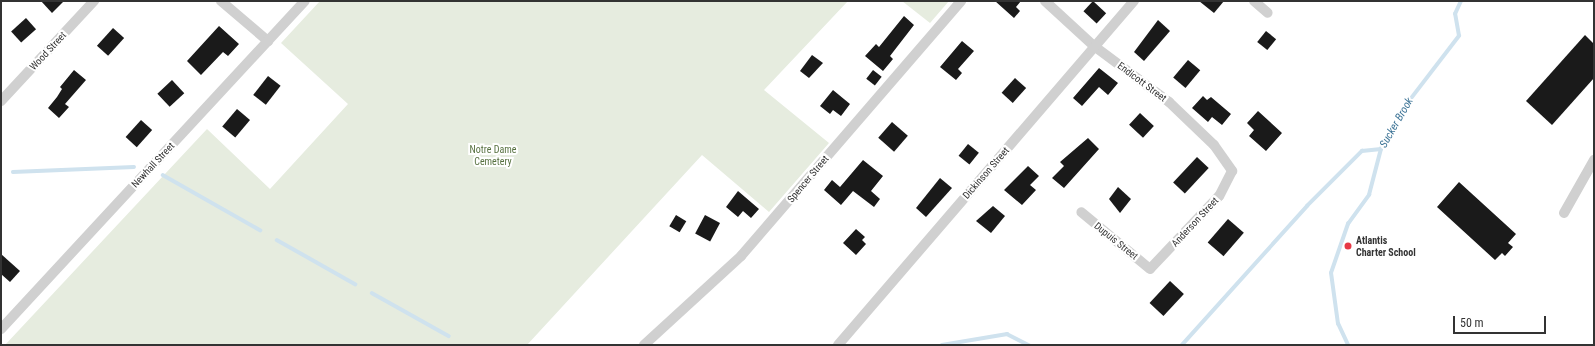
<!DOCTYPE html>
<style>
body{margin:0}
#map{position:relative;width:1595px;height:346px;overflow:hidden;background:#fff;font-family:"Roboto Condensed",sans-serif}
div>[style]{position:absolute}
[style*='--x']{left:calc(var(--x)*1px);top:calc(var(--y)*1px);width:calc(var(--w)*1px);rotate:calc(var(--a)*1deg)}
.green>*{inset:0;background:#e6ecdf}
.stream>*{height:3.5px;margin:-1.75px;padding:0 1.75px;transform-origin:1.75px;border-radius:1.75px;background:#cfe2ee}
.building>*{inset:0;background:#1a1a1a;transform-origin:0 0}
.minor>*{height:10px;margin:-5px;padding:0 5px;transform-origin:5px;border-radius:5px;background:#d0d0d0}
.dots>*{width:11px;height:11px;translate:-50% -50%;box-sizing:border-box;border:2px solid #fff;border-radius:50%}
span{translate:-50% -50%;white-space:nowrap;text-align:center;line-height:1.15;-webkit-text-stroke:4px #fff;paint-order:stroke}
.street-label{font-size:10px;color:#333}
.park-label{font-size:10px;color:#56703f}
.poi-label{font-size:10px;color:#333;font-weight:700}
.left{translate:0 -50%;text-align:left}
.water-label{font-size:11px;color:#3f7597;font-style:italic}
.frame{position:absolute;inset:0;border:2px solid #333;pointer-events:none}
.scale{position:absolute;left:1453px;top:316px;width:93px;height:18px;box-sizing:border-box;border:2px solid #333;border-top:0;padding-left:5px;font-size:12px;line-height:14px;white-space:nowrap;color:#333;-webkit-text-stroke:3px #fff;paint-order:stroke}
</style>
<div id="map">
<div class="green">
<i style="clip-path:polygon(320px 1px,848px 1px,764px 90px,829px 143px,769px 212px,702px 155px,527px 345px,5px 345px,207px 129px,270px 189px,348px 104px,281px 43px)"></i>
<i style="clip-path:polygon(902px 1px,949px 1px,930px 23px)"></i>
</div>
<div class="stream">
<i style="--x:13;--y:172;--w:121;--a:-2.4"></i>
<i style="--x:163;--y:175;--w:112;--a:29.6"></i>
<i style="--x:277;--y:240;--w:90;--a:29.4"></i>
<i style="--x:372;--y:293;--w:88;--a:29.2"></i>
<i style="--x:942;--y:345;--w:66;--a:-9.6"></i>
<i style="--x:1007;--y:334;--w:25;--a:27"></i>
<i style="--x:1182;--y:345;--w:187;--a:-48"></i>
<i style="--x:1307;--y:206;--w:78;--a:-45"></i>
<i style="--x:1362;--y:151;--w:19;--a:-6"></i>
<i style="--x:1348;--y:345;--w:23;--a:-115"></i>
<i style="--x:1338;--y:324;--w:51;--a:-97.8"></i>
<i style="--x:1331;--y:273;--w:52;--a:-70.9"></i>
<i style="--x:1348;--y:224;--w:36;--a:-54"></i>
<i style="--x:1369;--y:195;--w:48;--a:-75.4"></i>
<i style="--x:1381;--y:149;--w:51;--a:-60.4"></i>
<i style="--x:1406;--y:105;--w:87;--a:-52.5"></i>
<i style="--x:1459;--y:36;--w:22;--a:-100"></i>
<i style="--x:1455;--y:14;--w:14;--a:-65"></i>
</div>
<div class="building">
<i style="clip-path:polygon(41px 1px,64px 1px,52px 13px)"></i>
<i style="clip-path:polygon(995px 1px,1021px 1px,1016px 7px,1020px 11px,1014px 18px)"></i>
<i style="left:1093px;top:1px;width:18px;height:14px;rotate:43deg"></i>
<i style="clip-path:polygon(1199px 1px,1224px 1px,1214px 13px)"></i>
<i style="clip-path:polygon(904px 16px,914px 25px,890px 56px,893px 59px,883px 71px,865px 56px,876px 44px,879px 47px)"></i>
<i style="left:26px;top:18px;width:15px;height:20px;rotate:48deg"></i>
<i style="clip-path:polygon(1158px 20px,1170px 31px,1144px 61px,1134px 52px)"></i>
<i style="clip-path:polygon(219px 26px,239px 44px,228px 56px,223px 52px,201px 75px,187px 61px)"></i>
<i style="left:113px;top:28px;width:15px;height:24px;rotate:42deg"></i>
<i style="left:1266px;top:31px;width:13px;height:14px;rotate:39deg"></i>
<i style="clip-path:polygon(1585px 35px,1594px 44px,1594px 78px,1552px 125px,1526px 101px)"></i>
<i style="clip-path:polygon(962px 41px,974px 51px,958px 69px,962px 73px,956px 80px,940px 67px)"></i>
<i style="clip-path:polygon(812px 55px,823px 63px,809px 78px,800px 71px)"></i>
<i style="left:1188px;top:60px;width:16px;height:23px;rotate:40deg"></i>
<i style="clip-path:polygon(1099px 68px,1118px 83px,1108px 95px,1099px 87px,1082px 106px,1073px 98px)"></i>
<i style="clip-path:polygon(74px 70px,86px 80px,65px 104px,69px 107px,59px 118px,48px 108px,57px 97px,62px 89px,60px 87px)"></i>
<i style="left:873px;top:70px;width:11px;height:11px;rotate:38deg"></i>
<i style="left:268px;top:76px;width:16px;height:24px;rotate:38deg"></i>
<i style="left:1015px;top:78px;width:15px;height:20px;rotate:42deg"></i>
<i style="left:172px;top:80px;width:18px;height:20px;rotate:47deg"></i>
<i style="clip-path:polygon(833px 90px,850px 104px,841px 116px,833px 110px,830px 114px,820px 106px)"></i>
<i style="clip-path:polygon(1203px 96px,1207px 100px,1211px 97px,1231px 114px,1222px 125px,1212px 117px,1208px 122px,1192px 108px)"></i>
<i style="left:237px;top:109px;width:17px;height:23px;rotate:40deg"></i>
<i style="clip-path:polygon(1258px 111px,1282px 133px,1266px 151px,1249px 136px,1254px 130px,1247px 123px)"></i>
<i style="left:1140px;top:113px;width:19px;height:16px;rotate:43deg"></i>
<i style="left:141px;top:120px;width:15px;height:23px;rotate:42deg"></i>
<i style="left:892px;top:122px;width:21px;height:21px;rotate:41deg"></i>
<i style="clip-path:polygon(1088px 138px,1099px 149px,1064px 188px,1052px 178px,1064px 166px,1060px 162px)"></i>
<i style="left:968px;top:144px;width:14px;height:15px;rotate:39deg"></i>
<i style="left:1197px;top:157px;width:16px;height:35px;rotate:43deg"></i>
<i style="clip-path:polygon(863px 160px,883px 176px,871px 191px,880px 199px,874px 207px,853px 191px,841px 205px,824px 190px,832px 180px,840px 187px)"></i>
<i style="clip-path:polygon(1028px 166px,1039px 176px,1030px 185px,1036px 190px,1022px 205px,1004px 190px)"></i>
<i style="clip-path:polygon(940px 178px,952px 188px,926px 217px,916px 208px)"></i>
<i style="clip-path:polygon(1459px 182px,1516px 234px,1508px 243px,1513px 247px,1505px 256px,1502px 253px,1495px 260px,1437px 207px)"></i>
<i style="clip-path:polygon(1118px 187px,1131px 199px,1120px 213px,1109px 199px)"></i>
<i style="clip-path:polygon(738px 191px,759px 209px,751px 218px,743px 211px,738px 217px,726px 207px)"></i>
<i style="clip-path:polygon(993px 206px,1005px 216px,991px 233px,976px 221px)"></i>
<i style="left:676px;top:215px;width:12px;height:13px;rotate:31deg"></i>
<i style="left:705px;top:215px;width:17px;height:21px;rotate:28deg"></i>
<i style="left:1228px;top:219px;width:21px;height:31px;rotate:41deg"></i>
<i style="clip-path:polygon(856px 229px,865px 237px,862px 240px,866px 244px,856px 255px,843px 243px)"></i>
<i style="clip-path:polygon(1px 254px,20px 271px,10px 282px,1px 274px)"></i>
<i style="left:1170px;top:281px;width:19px;height:30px;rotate:43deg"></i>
</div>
<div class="minor">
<i style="--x:221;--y:1;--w:62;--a:40.4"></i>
<i style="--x:1045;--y:1;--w:67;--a:42.6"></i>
<i style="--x:1094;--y:46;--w:94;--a:36.7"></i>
<i style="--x:1169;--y:102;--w:62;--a:43.7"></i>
<i style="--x:1214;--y:145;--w:32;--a:55"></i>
<i style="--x:1232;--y:171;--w:28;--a:117"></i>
<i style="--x:1219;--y:196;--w:100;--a:133.4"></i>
<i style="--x:1150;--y:269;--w:89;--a:-140.4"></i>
<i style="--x:1254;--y:1;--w:18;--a:41"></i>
<i style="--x:1;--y:101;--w:137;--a:-47.1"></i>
<i style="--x:1564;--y:213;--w:61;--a:-60.5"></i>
<i style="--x:1;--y:329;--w:447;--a:-47.2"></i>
<i style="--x:644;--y:345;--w:132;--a:-42.5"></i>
<i style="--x:741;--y:256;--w:337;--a:-49.2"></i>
<i style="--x:838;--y:345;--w:454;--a:-49.3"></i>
</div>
<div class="dots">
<i style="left:1348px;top:246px;background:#e63946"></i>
</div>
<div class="street-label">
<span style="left:48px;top:51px;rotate:-47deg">Wood Street</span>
<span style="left:1142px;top:82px;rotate:37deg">Endicott Street</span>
<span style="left:153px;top:165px;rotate:-47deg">Newhall Street</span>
<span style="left:986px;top:173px;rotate:-49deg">Dickinson Street</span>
<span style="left:808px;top:179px;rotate:-50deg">Spencer Street</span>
<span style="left:1195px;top:222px;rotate:-47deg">Anderson Street</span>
<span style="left:1116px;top:241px;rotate:39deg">Dupuis Street</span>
</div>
<div class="park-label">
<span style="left:493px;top:155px">Notre Dame<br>Cemetery</span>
</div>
<div class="poi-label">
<span class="left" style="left:1356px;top:246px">Atlantis<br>Charter School</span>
</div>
<div class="water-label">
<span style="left:1397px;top:123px;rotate:-60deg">Sucker Brook</span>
</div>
<div class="frame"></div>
<div class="scale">50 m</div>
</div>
